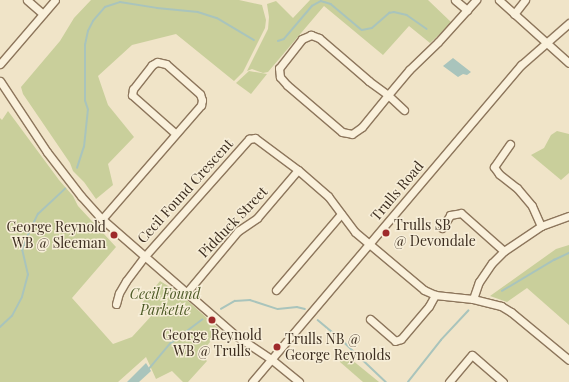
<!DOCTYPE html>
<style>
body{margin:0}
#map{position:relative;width:569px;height:382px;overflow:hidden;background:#f0e4c8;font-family:"Playfair Display",serif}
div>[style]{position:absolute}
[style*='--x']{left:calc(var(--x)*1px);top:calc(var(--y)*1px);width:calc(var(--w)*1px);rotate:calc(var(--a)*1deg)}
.green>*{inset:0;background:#c9cf9b}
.water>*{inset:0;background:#a9c4bc}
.stream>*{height:1.5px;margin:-0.75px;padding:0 0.75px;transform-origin:0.75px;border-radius:0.75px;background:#a9c4bc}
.roads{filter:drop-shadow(1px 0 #8d765c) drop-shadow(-1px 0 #8d765c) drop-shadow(0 1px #8d765c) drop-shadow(0 -1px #8d765c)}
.minor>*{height:7px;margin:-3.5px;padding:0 3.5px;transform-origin:3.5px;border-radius:3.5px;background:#faf1dc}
.dots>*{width:11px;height:11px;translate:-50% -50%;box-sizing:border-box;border:2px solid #f7eed8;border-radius:50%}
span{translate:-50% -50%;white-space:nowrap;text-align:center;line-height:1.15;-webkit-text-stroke:3px #f7eed8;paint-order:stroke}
.street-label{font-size:14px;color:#3d2e20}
.poi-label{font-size:14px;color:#3d2e20}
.left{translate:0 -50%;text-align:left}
.right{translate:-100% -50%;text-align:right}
.park-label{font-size:14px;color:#4d5a26;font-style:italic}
</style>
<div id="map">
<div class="green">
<i style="clip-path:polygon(91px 0,239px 0,262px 5px,266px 20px,265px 28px,243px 72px,234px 81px,176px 34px,132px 45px,98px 76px,108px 105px,134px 137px,108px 164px,113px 185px,96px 199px,84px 182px,73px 171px,70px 163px,23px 94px,21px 87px,60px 41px,74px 18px)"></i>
<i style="clip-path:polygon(310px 0,428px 0,452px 23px,430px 43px,409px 26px,383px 55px,324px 6px,268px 72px,263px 73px,252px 69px,247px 71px,268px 29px,269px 17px,267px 4px,276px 1px,293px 18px)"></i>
<i style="clip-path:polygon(249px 71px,267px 74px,251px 94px,236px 83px)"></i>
<i style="clip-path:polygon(8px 111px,59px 180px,73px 196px,78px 206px,116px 247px,72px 298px,113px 344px,132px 337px,154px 313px,142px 303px,160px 281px,178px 292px,220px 330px,200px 354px,207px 361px,188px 382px,183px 382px,172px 371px,156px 379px,146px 357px,118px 382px,0 382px,0 118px,2px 120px)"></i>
<i style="clip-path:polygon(557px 131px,569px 134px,569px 173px,561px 180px,531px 155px,544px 148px,551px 135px)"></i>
<i style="clip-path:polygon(569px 245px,569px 325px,527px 288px,507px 302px,490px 296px,556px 249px)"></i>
<i style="clip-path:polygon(341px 351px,379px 382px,363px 382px,340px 362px)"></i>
</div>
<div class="water">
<i style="clip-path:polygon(453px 58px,471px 72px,467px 75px,463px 74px,458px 77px,443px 66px)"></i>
<i style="clip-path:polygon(146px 363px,151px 371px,139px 382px,127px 382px)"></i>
</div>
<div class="stream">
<i style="--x:278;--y:41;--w:6;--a:-18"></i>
<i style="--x:284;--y:39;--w:43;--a:-49.7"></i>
<i style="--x:312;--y:6;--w:10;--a:-29"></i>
<i style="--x:321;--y:1;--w:10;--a:17"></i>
<i style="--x:331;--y:4;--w:40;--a:40"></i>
<i style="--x:362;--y:30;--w:10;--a:-11"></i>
<i style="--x:372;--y:28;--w:23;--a:-41"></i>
<i style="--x:389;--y:13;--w:5;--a:-11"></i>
<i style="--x:394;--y:12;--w:13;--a:13"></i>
<i style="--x:407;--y:15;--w:24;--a:35"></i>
<i style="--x:77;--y:168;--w:22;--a:-72"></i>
<i style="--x:84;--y:147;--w:37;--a:-84"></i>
<i style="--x:88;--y:110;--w:9;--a:-108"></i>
<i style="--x:85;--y:101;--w:56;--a:-90"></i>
<i style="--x:85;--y:45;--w:14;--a:-78"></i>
<i style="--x:88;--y:31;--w:11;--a:-63"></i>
<i style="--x:93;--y:21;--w:18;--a:-49"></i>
<i style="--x:105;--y:7;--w:16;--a:-18"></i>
<i style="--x:120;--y:2;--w:37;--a:9"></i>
<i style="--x:157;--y:8;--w:41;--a:5.6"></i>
<i style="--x:198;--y:12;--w:20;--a:18"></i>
<i style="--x:217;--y:18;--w:43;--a:30.7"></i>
<i style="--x:502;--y:291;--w:61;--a:-30.8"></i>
<i style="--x:554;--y:260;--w:17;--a:-25"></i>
<i style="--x:221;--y:309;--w:16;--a:-30"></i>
<i style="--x:235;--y:301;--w:15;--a:-4"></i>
<i style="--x:250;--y:300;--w:29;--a:18"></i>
<i style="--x:278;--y:309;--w:19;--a:-6"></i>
<i style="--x:297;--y:307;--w:8;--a:14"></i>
<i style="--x:318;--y:320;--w:34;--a:40"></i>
<i style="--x:344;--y:342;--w:58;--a:43.6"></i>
<i style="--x:0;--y:327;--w:16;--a:-43"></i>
<i style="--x:12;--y:316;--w:21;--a:-62"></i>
<i style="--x:22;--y:297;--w:23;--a:-75"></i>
<i style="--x:28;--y:275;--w:26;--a:-103"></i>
<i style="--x:22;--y:250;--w:16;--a:-68"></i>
<i style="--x:28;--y:235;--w:23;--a:-65"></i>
<i style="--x:38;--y:214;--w:37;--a:-43"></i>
<i style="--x:148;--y:370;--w:35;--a:-50"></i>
<i style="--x:171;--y:343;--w:39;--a:-37"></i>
<i style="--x:408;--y:382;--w:53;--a:-51.8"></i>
<i style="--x:441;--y:340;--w:40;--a:-47"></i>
</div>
<div class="roads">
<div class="minor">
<i style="--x:27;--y:0;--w:21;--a:41"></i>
<i style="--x:455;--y:0;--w:16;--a:40"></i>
<i style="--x:499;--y:0;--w:94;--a:42"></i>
<i style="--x:514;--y:14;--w:18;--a:-52"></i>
<i style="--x:0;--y:64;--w:84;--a:-49.3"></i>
<i style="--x:0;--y:81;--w:85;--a:56.5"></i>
<i style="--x:47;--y:152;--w:56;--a:52.3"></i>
<i style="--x:81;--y:196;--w:31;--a:48"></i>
<i style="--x:102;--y:219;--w:176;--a:41.1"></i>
<i style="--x:235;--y:335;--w:43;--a:33.7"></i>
<i style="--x:271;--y:359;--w:36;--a:39"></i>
<i style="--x:404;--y:110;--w:22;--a:-137"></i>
<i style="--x:388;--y:95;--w:24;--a:-144"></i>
<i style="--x:369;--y:81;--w:66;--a:-139.3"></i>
<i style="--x:319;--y:38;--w:9;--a:-159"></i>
<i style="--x:311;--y:35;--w:10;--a:156"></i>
<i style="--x:302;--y:39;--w:37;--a:128"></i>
<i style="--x:279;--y:68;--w:9;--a:84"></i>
<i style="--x:280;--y:77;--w:11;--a:49"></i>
<i style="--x:287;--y:85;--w:72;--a:40.5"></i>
<i style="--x:342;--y:132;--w:10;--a:11"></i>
<i style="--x:352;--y:134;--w:12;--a:-35"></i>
<i style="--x:362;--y:127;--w:41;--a:-50.9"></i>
<i style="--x:388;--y:95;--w:33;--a:-50"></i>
<i style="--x:409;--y:70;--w:40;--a:-44"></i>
<i style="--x:438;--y:42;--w:57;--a:-47.9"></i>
<i style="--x:510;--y:144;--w:28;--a:125"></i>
<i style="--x:494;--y:167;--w:9;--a:54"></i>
<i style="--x:499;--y:174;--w:23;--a:38"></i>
<i style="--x:517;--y:188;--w:23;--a:50"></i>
<i style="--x:532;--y:206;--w:22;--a:66"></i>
<i style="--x:102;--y:219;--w:151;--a:-49"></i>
<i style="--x:201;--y:105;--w:5;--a:-79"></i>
<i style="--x:202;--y:100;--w:6;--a:-108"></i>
<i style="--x:200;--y:94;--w:45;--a:-138.6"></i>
<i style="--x:166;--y:64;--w:9;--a:-167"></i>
<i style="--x:157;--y:62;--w:6;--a:149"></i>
<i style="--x:152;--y:65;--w:31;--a:128"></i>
<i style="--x:133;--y:89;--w:6;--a:99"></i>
<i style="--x:132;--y:95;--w:57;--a:41.5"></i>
<i style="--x:442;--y:228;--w:15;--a:-58"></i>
<i style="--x:450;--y:215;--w:11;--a:-10"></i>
<i style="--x:461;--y:213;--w:57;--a:41.5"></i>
<i style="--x:276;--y:290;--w:100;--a:-49.5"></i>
<i style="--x:187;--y:292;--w:80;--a:-50.1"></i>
<i style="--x:238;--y:231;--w:23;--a:-34"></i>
<i style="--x:257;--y:218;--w:63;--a:-49.5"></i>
<i style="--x:473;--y:299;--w:18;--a:-71"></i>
<i style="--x:479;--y:282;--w:23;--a:-56"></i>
<i style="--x:492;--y:263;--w:17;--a:-45"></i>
<i style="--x:504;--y:251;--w:45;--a:-34"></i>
<i style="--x:541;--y:226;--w:30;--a:-20"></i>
<i style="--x:116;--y:304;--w:11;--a:-75"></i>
<i style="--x:119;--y:293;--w:14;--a:-60"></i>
<i style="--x:126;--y:281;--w:31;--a:-53"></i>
<i style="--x:145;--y:256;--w:157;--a:-48.4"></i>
<i style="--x:249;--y:139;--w:6;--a:-9"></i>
<i style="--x:255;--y:138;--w:54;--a:36.7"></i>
<i style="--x:298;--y:170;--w:40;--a:41"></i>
<i style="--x:328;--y:196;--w:45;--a:53.1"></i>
<i style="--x:355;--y:232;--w:90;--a:40"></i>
<i style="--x:424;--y:290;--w:12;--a:24"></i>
<i style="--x:435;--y:295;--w:38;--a:6"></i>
<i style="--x:473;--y:299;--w:29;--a:14"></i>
<i style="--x:501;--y:306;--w:12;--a:31"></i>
<i style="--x:511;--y:312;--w:75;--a:39.6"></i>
<i style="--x:370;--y:319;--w:33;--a:41"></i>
<i style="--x:395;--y:341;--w:6;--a:-18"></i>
<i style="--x:401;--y:339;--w:43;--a:-49.7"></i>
<i style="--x:429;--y:306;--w:13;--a:-61"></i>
<i style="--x:252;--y:382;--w:416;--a:-49.7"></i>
<i style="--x:521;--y:65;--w:64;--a:-41.2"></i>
<i style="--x:449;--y:382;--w:35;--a:-50"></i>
<i style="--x:472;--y:355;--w:41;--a:41.1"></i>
</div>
</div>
<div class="dots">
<i style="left:386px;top:233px;background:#9e2a2b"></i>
<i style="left:114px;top:235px;background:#9e2a2b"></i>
<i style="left:212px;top:320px;background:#9e2a2b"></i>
<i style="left:277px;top:347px;background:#9e2a2b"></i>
</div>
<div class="street-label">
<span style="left:185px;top:191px;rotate:-48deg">Cecil Found Crescent</span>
<span style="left:397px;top:191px;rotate:-50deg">Trulls Road</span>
<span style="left:233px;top:222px;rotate:-46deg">Pidduck Street</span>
</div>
<div class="poi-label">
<span class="left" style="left:394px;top:233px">Trulls SB<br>@ Devondale</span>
<span class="right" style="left:106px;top:235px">George Reynold<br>WB @ Sleeman</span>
<span style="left:212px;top:343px">George Reynold<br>WB @ Trulls</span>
<span class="left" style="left:285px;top:347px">Trulls NB @<br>George Reynolds</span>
</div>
<div class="park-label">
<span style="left:165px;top:302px">Cecil Found<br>Parkette</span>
</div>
</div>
